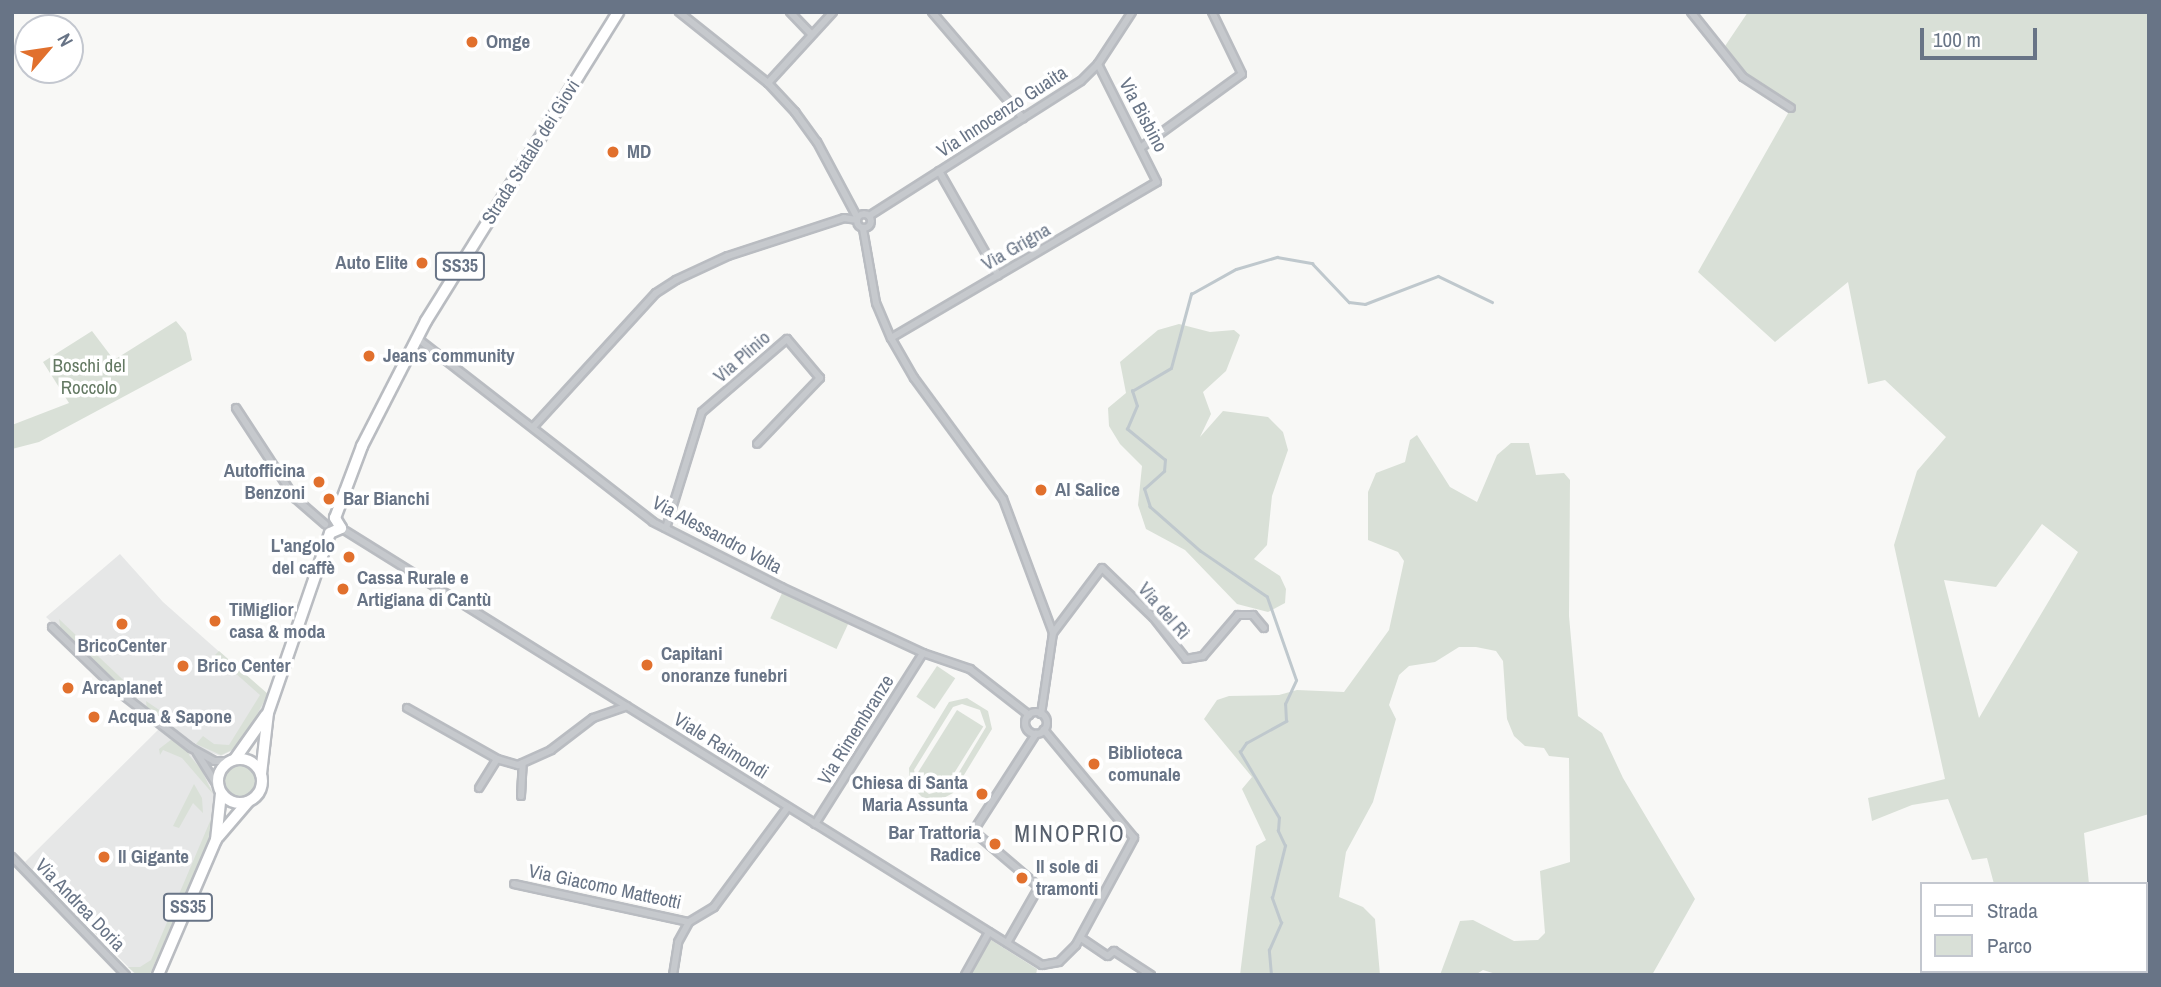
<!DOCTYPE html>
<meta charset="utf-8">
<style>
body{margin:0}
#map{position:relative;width:2161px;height:987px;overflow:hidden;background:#f8f8f6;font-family:"Archivo Narrow",sans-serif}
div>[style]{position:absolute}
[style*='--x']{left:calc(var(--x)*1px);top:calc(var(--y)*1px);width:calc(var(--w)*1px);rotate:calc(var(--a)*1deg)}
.built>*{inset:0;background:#e6e7e7}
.green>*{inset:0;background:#d9e0d7;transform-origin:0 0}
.round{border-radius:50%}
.stream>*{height:2.5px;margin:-1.25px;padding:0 1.25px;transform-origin:1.25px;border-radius:1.25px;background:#bfc8cd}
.roads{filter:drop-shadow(2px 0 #b9bcc1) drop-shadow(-2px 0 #b9bcc1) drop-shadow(0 2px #b9bcc1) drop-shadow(0 -2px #b9bcc1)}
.minor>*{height:6px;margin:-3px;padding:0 3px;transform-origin:3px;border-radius:3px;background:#c6c9cd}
.minor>.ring{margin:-3px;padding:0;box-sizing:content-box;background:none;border:6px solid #c6c9cd;border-radius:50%}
.primary>*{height:10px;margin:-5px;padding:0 5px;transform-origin:5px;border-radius:5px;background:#fff}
.primary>.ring{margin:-5px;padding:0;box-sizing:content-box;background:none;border:10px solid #fff;border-radius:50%}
.dots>*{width:19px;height:19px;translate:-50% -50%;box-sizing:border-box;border:4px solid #fff;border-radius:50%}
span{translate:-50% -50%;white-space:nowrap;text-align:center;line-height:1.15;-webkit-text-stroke:7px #fff;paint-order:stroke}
.shield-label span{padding:2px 5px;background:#fff;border:2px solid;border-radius:5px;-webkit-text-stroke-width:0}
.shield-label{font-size:18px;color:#687486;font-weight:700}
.poi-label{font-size:19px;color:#687486;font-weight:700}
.left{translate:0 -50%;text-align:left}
.right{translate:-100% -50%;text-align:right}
.street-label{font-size:19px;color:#687486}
.park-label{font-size:19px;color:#647963}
.quarter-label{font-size:23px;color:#565f6c;letter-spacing:2px}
.frame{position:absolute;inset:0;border:14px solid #687486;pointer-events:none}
.legend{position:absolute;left:1920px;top:882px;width:228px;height:91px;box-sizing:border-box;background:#fff;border:2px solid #c3c7cf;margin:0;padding:9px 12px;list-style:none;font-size:21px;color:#687486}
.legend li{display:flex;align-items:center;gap:14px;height:35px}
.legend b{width:35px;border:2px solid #c3c7cf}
.north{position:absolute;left:14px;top:14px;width:70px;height:70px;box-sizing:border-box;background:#fff;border:2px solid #c3c7cf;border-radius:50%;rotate:61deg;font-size:19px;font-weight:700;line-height:28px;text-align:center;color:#687486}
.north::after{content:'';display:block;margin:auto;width:24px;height:32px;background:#e1702d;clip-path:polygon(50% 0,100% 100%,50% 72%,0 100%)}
.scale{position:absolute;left:1920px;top:28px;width:117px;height:32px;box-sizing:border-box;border:4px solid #687486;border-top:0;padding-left:9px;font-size:21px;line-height:24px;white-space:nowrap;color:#687486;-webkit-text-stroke:5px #fff;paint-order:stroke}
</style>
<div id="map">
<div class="built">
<i style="clip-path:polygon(120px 554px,163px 602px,268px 695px,260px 716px,235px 749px,221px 756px,203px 750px,196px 760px,213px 791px,215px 823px,151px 975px,136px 975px,25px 862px,164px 724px,130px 698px,46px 617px)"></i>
</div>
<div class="green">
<i style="clip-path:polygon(evenodd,1748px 12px,2149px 12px,2149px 814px,2084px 833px,2089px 884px,1994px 884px,1987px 858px,1972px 860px,1948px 799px,1912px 805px,1872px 821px,1868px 798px,1945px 779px,1894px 545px,1917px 471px,1946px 437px,1885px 380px,1868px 384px,1848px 282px,1775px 342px,1698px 272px,1791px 108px,1743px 77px,1721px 52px,1748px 12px,2042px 524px,2078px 552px,1979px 718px,1944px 580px,1996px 587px,2042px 524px)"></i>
<i style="clip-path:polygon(176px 321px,186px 333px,192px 360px,39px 442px,12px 449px,12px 425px,69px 403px,43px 362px,92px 331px,114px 360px)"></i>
<i style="clip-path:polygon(1179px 324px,1210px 332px,1234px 330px,1240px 335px,1226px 371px,1203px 392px,1211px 414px,1200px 437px,1223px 411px,1268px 417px,1283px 432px,1288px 450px,1272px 496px,1267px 545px,1254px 559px,1280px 576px,1286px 589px,1285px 603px,1268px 612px,1237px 604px,1185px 550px,1146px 529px,1138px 505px,1142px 466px,1120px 444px,1109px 426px,1108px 408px,1126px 393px,1120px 362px,1158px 330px)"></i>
<i style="clip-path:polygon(1417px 435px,1450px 487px,1477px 502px,1497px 455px,1511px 443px,1529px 443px,1536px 475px,1564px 473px,1570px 480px,1569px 616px,1578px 716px,1602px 733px,1623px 778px,1695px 899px,1652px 975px,1499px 975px,1483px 970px,1475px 975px,1440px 975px,1460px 921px,1473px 920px,1514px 941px,1538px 940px,1545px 933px,1540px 871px,1570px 862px,1569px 758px,1549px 756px,1544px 748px,1525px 746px,1514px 736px,1507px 719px,1503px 661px,1496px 651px,1476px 647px,1459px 647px,1435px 662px,1409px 666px,1399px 675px,1389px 705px,1396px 719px,1373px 802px,1346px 852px,1339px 897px,1363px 907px,1375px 919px,1380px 975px,1240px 975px,1256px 846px,1266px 840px,1242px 789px,1252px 777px,1204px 719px,1217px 700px,1229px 696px,1279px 695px,1297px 690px,1344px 692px,1389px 630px,1404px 561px,1398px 552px,1368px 540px,1368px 492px,1376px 473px,1405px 462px,1410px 440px)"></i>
<i style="left:783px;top:591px;width:73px;height:30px;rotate:25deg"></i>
<i style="clip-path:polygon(59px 619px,139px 695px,136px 699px,61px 631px)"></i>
<i style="clip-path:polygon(219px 651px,268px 694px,248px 731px,234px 749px,221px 755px,196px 744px,203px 736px,214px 744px,229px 745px,260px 695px,215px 655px)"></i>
<i style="left:937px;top:666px;width:22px;height:37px;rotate:34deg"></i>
<i style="clip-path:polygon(evenodd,967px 698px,988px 711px,992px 729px,953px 793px,938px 801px,922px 797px,910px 785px,909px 768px,949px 702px,967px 698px,962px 704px,980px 710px,986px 727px,949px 789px,929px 794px,918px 786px,914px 770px,953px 707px,962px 704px)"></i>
<i style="clip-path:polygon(146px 701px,171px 718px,167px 724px,147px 710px)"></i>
<i style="left:957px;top:710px;width:31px;height:74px;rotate:32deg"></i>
<i style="clip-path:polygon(172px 739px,190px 752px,189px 755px,201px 769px,213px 794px,182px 758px,163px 750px,160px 755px,159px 749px)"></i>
<i class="round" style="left:223px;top:764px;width:34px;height:34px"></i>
<i style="clip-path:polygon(194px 784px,202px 798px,203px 813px,193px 803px,179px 828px,173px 826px)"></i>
<i style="clip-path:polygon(214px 812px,211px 835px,150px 974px,137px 975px,128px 967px,140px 967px,151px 960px)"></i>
<i style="clip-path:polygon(988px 938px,1037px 969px,1036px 975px,968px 975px)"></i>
<i style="clip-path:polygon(2149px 954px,2149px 975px,2013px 975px,2145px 971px)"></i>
</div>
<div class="stream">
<i style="--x:1271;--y:975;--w:25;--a:-95"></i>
<i style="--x:1269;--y:950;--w:30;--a:-66"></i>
<i style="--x:1281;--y:923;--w:27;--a:-110"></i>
<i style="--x:1272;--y:898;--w:54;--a:-76"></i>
<i style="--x:1285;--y:846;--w:17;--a:-115"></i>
<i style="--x:1278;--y:831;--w:13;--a:-86"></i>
<i style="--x:1279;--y:818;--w:77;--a:-120.6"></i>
<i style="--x:1240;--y:752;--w:11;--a:-56"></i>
<i style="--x:1246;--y:743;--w:46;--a:-28.8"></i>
<i style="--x:1286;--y:721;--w:17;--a:-93"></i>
<i style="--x:1285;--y:704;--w:26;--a:-65"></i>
<i style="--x:1296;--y:680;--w:88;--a:-109.3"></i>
<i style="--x:1267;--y:597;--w:81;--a:-145.5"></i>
<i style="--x:1200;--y:551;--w:67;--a:-138.7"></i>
<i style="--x:1150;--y:507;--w:19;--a:-108"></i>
<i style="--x:1144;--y:489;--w:27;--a:-42"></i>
<i style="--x:1164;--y:471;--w:11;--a:-85"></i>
<i style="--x:1165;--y:460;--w:49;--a:-140.8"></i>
<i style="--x:1127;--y:429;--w:25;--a:-67"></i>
<i style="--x:1137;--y:406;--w:16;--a:-108"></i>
<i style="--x:1132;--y:391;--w:45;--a:-30.5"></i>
<i style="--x:1171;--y:368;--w:77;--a:-74.9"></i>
<i style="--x:1191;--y:294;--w:51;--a:-29.1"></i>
<i style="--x:1236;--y:269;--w:43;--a:-16.3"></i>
<i style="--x:1277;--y:257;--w:36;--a:10"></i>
<i style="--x:1312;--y:263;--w:54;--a:46.5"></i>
<i style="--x:1349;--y:302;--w:16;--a:7"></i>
<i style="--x:1365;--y:304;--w:78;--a:-21"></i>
<i style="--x:1438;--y:276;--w:60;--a:25.7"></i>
</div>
<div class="roads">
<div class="minor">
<i style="--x:679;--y:12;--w:114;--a:38.6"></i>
<i style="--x:768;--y:83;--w:40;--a:47"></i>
<i style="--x:795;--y:112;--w:37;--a:54"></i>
<i style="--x:817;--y:142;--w:85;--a:61.9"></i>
<i style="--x:790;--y:12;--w:29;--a:46"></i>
<i style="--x:932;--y:12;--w:140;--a:49.4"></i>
<i style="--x:1691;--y:12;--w:83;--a:51.3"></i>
<i style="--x:1743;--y:77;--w:57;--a:32.9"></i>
<i style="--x:768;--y:83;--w:96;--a:-47.5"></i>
<i style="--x:1143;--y:146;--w:122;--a:-36"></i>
<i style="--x:1242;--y:74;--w:69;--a:-115.8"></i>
<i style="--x:939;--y:171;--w:120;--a:60.4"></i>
<i class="ring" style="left:857px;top:214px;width:8px;height:8px"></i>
<i style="--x:869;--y:216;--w:251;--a:-32.5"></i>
<i style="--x:1081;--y:81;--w:24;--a:-45"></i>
<i style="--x:1098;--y:64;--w:62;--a:-56.8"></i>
<i style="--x:863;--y:229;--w:75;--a:80"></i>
<i style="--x:876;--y:303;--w:38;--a:67"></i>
<i style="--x:891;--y:338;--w:46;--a:60.1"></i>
<i style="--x:914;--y:378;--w:150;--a:53.7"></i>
<i style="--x:1003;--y:499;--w:143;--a:69.5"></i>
<i style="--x:1053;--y:633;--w:82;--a:98.4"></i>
<i style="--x:417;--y:338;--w:299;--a:37.9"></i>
<i style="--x:653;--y:522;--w:144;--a:26.9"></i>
<i style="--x:781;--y:587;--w:157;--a:24.9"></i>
<i style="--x:923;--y:653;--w:50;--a:18.8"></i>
<i style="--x:970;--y:669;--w:75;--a:37.9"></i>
<i style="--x:891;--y:338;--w:308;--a:-30.4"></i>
<i style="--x:1157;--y:182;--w:132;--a:-116.6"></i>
<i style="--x:236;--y:408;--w:108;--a:56.8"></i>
<i style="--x:295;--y:498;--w:40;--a:41"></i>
<i style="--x:534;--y:426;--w:180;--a:-47.5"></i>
<i style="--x:656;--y:293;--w:24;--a:-33"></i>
<i style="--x:676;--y:280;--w:57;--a:-24.8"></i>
<i style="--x:728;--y:256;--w:122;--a:-18.1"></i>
<i style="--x:844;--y:218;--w:12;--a:9"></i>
<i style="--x:341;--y:528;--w:826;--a:31.94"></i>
<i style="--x:1042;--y:965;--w:17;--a:-10"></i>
<i style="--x:1059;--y:962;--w:24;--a:-45"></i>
<i style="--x:1076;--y:945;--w:122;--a:-61.5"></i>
<i style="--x:1134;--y:838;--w:141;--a:-129.8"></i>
<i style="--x:666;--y:528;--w:121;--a:-72.8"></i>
<i style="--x:702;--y:412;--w:112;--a:-40.7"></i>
<i style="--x:787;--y:339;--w:51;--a:49.8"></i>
<i style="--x:820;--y:378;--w:91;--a:133.7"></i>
<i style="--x:52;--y:627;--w:93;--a:44.1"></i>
<i style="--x:119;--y:692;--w:91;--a:37.9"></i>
<i style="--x:191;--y:748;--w:26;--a:29"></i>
<i style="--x:214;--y:761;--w:15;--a:0"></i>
<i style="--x:1053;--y:633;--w:81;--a:-53"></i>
<i style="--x:1102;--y:568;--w:71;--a:43.9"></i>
<i style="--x:1153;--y:617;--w:53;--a:51.8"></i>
<i style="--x:1186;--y:659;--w:17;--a:-10"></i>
<i style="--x:1203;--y:656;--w:54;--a:-49.5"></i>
<i style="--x:1238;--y:615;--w:15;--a:0"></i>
<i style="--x:1253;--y:615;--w:17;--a:50"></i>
<i style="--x:407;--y:708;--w:103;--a:29.5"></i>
<i style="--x:497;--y:759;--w:22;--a:16"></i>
<i style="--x:518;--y:765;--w:36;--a:-24"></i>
<i style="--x:551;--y:750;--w:53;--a:-37.3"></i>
<i style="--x:593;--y:718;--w:36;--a:-19"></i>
<i class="ring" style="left:1025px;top:712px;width:16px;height:16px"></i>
<i style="--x:197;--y:753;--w:39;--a:58"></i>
<i style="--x:479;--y:788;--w:34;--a:-58"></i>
<i style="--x:521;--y:796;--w:33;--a:-87"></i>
<i style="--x:815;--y:824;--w:202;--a:-57.7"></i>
<i style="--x:12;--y:857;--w:164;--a:46"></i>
<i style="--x:514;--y:884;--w:179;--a:12.3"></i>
<i style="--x:689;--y:922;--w:29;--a:-31"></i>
<i style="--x:714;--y:907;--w:124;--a:-53.5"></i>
<i style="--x:1081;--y:938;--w:32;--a:34"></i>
<i style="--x:1108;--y:956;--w:8;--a:-40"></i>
<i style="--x:1114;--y:951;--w:44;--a:33"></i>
<i style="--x:1007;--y:943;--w:64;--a:-60.3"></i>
<i style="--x:1039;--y:887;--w:80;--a:-139.6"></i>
<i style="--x:978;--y:835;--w:8;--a:-104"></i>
<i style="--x:976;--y:827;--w:111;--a:-57.2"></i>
<i style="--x:673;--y:975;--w:33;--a:-81"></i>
<i style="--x:678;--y:942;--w:23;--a:-61"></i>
<i style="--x:965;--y:975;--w:49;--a:-60.8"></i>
</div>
<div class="primary">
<i style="--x:335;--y:518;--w:77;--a:-69.4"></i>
<i style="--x:362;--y:446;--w:140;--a:-62.9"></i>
<i style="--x:426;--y:321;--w:364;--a:-58.1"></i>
<i style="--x:330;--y:533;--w:12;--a:-24"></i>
<i style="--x:341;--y:528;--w:12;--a:-121"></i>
<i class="ring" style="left:218px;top:759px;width:34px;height:34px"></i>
<i style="--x:235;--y:759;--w:54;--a:-54.8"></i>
<i style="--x:261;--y:774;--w:61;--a:-83.5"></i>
<i style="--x:268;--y:713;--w:190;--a:-71"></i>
<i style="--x:218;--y:837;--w:46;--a:-49.4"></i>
<i style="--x:158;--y:975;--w:147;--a:-66.8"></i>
<i style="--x:216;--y:840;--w:47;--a:-83.9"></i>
</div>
</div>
<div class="dots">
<i style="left:472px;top:42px;background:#e1702d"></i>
<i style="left:613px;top:152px;background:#e1702d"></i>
<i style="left:422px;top:263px;background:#e1702d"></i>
<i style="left:369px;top:356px;background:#e1702d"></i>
<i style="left:319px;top:482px;background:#e1702d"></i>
<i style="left:1041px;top:490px;background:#e1702d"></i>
<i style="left:329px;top:499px;background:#e1702d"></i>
<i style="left:349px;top:557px;background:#e1702d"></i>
<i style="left:343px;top:589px;background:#e1702d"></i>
<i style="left:215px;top:621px;background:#e1702d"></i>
<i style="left:122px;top:624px;background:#e1702d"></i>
<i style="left:647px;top:665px;background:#e1702d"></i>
<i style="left:183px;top:666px;background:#e1702d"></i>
<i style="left:68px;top:688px;background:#e1702d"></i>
<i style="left:94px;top:717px;background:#e1702d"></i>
<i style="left:1094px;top:764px;background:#e1702d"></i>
<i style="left:982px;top:794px;background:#e1702d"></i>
<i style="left:995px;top:844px;background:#e1702d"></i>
<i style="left:104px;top:857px;background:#e1702d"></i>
<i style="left:1022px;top:878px;background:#e1702d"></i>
</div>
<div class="shield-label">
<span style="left:460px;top:266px">SS35</span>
<span style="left:188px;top:907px">SS35</span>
</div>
<div class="poi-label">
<span class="left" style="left:486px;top:42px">Omge</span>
<span class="left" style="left:627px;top:152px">MD</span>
<span class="right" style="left:408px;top:263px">Auto Elite</span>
<span class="left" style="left:383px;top:356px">Jeans community</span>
<span class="right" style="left:305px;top:482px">Autofficina<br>Benzoni</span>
<span class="left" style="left:1055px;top:490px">Al Salice</span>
<span class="left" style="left:343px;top:499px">Bar Bianchi</span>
<span class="right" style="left:335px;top:557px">L'angolo<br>del caffè</span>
<span class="left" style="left:357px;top:589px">Cassa Rurale e<br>Artigiana di Cantù</span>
<span class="left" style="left:229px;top:621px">TiMiglior<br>casa &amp; moda</span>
<span style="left:122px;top:646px">BricoCenter</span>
<span class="left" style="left:661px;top:665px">Capitani<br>onoranze funebri</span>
<span class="left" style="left:197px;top:666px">Brico Center</span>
<span class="left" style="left:82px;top:688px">Arcaplanet</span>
<span class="left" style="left:108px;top:717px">Acqua &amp; Sapone</span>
<span class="left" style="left:1108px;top:764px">Biblioteca<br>comunale</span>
<span class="right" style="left:968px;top:794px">Chiesa di Santa<br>Maria Assunta</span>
<span class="right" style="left:981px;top:844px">Bar Trattoria<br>Radice</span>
<span class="left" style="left:118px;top:857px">Il Gigante</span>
<span class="left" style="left:1036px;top:878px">Il sole di<br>tramonti</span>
</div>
<div class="street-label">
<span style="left:1002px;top:112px;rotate:-33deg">Via Innocenzo Guaita</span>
<span style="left:1143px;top:115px;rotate:62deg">Via Bisbino</span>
<span style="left:531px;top:152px;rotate:-58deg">Strada Statale dei Giovi</span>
<span style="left:1016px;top:247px;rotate:-30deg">Via Grigna</span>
<span style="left:742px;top:357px;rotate:-41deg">Via Plinio</span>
<span style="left:717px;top:535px;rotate:28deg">Via Alessandro Volta</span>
<span style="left:1164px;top:611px;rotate:49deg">Via del Rì</span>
<span style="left:856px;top:730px;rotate:-58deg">Via Rimembranze</span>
<span style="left:721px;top:746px;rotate:32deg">Viale Raimondi</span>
<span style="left:605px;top:887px;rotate:12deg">Via Giacomo Matteotti</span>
<span style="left:80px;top:905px;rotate:46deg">Via Andrea Doria</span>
</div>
<div class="park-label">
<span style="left:89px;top:377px">Boschi del<br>Roccolo</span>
</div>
<div class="quarter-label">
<span style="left:1070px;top:834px">MINOPRIO</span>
</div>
<div class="frame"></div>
<ul class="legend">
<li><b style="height:9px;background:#fff"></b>Strada</li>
<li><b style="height:19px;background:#d9e0d7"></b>Parco</li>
</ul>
<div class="north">N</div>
<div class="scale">100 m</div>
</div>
